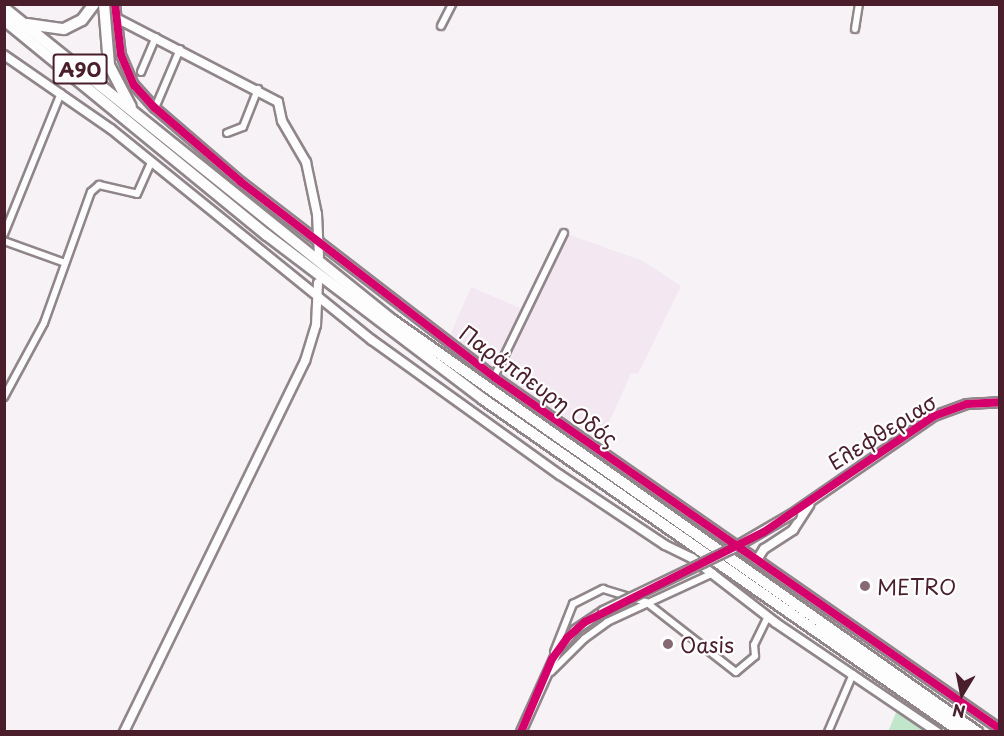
<!DOCTYPE html>
<meta charset="utf-8">
<style>
body{margin:0}
#map{position:relative;width:1004px;height:736px;overflow:hidden;background:#f6f2f6;font-family:"Playpen Sans",sans-serif}
div>[style]{position:absolute}
[style*='--x']{left:calc(var(--x)*1px);top:calc(var(--y)*1px);width:calc(var(--w)*1px);rotate:calc(var(--a)*1deg)}
.built>*{inset:0;background:#f3e7f2}
.green>*{inset:0;background:#c2e6cc}
.roads{filter:drop-shadow(2px 0 #90868a) drop-shadow(-2px 0 #90868a) drop-shadow(0 2px #90868a) drop-shadow(0 -2px #90868a)}
.street>*{height:6px;margin:-3px;padding:0 3px;transform-origin:3px;border-radius:3px;background:#fefdfe}
.secondary>*{height:8px;margin:-4px;padding:0 4px;transform-origin:4px;border-radius:4px;background:#fefdfe}
.highway>*{height:10px;margin:-5px;padding:0 5px;transform-origin:5px;border-radius:5px;background:#fefdfe}
.bridges{filter:drop-shadow(2px 0 #90868a) drop-shadow(-2px 0 #90868a) drop-shadow(0 2px #90868a) drop-shadow(0 -2px #90868a)}
.secondary-bridge>*{height:8px;margin:-4px;padding:0 4px;transform-origin:4px;border-radius:4px;background:#fefdfe}
.cycleway>*{height:8px;margin:-4px;padding:0 4px;transform-origin:4px;border-radius:4px;background:#d6006c}
.dots>*{width:16px;height:16px;translate:-50% -50%;box-sizing:border-box;border:3px solid #fff;border-radius:50%}
span{translate:-50% -50%;white-space:nowrap;text-align:center;line-height:1.15;-webkit-text-stroke:4.5px #fff;paint-order:stroke}
.shield-label span{padding:2px 4px;background:#fff;border:2px solid;border-radius:4px;-webkit-text-stroke-width:0}
.shield-label{font-size:20px;color:#4a1f2b;font-weight:700}
.street-label{font-size:21px;color:#4a1f2b}
.poi-label{font-size:21px;color:#4a1f2b}
.left{translate:0 -50%;text-align:left}
.frame{position:absolute;inset:0;border:6px solid #4a1f2b;pointer-events:none}
.north{position:absolute;left:932px;top:664px;width:60px;height:60px;-webkit-text-stroke:4px #fff;paint-order:stroke;rotate:190deg;font-size:16px;font-weight:700;line-height:24px;text-align:center;color:#4a1f2b}
.north::after{content:'';display:block;margin:auto;width:21px;height:27px;background:#4a1f2b;clip-path:polygon(50% 0,100% 100%,50% 72%,0 100%)}
</style>
<div id="map">
<div class="built">
<i style="clip-path:polygon(570px 235px,643px 261px,681px 286px,638px 374px,631px 373px,600px 443px,449px 338px,471px 287px,529px 312px,563px 239px)"></i>
</div>
<div class="green">
<i style="clip-path:polygon(897px 710px,929px 731px,888px 732px)"></i>
</div>
<div class="roads">
<div class="street">
<i style="--x:441;--y:26;--w:25;--a:-63"></i>
<i style="--x:855;--y:29;--w:25;--a:-81"></i>
<i style="--x:141;--y:72;--w:38;--a:-67"></i>
<i style="--x:155;--y:108;--w:64;--a:-67"></i>
<i style="--x:227;--y:133;--w:17;--a:-21"></i>
<i style="--x:243;--y:127;--w:41;--a:-68.5"></i>
<i style="--x:4;--y:234;--w:152;--a:-68"></i>
<i style="--x:4;--y:241;--w:65;--a:19.8"></i>
<i style="--x:494;--y:377;--w:160;--a:-64.1"></i>
<i style="--x:4;--y:397;--w:84;--a:-61.6"></i>
<i style="--x:44;--y:323;--w:139;--a:-70.3"></i>
<i style="--x:91;--y:192;--w:11;--a:-41"></i>
<i style="--x:99;--y:185;--w:39;--a:13"></i>
<i style="--x:137;--y:194;--w:35;--a:-66"></i>
<i style="--x:554;--y:652;--w:52;--a:-68.4"></i>
<i style="--x:573;--y:604;--w:34;--a:-27"></i>
<i style="--x:603;--y:589;--w:45;--a:16.8"></i>
<i style="--x:646;--y:602;--w:114;--a:37.9"></i>
<i style="--x:736;--y:672;--w:25;--a:-40"></i>
<i style="--x:755;--y:656;--w:11;--a:-95"></i>
<i style="--x:754;--y:645;--w:32;--a:-64"></i>
<i style="--x:551;--y:672;--w:47;--a:-45"></i>
<i style="--x:584;--y:639;--w:29;--a:-36"></i>
<i style="--x:607;--y:622;--w:117;--a:-24.8"></i>
<i style="--x:828;--y:732;--w:63;--a:-66.7"></i>
</div>
<div class="secondary">
<i style="--x:115;--y:4;--w:51;--a:83.3"></i>
<i style="--x:121;--y:55;--w:33;--a:67"></i>
<i style="--x:134;--y:85;--w:31;--a:48"></i>
<i style="--x:155;--y:108;--w:113;--a:40.7"></i>
<i style="--x:241;--y:182;--w:319;--a:37.6"></i>
<i style="--x:494;--y:377;--w:616;--a:34.82"></i>
<i style="--x:118;--y:19;--w:180;--a:27.4"></i>
<i style="--x:278;--y:102;--w:19;--a:78"></i>
<i style="--x:282;--y:121;--w:48;--a:59.7"></i>
<i style="--x:306;--y:162;--w:53;--a:78.1"></i>
<i style="--x:317;--y:214;--w:42;--a:87.3"></i>
<i style="--x:4;--y:55;--w:130;--a:34.7"></i>
<i style="--x:111;--y:129;--w:336;--a:39"></i>
<i style="--x:372;--y:340;--w:231;--a:35.7"></i>
<i style="--x:560;--y:475;--w:126;--a:33.7"></i>
<i style="--x:665;--y:545;--w:30;--a:26"></i>
<i style="--x:692;--y:558;--w:106;--a:37.7"></i>
<i style="--x:776;--y:623;--w:194;--a:34.1"></i>
<i style="--x:792;--y:514;--w:173;--a:-34.6"></i>
<i style="--x:934;--y:416;--w:35;--a:-20"></i>
<i style="--x:967;--y:404;--w:33;--a:-3"></i>
<i style="--x:757;--y:560;--w:13;--a:-58"></i>
<i style="--x:764;--y:549;--w:35;--a:-33"></i>
<i style="--x:793;--y:530;--w:30;--a:-57"></i>
<i style="--x:124;--y:732;--w:413;--a:-64"></i>
<i style="--x:305;--y:361;--w:38;--a:-73"></i>
<i style="--x:316;--y:325;--w:42;--a:-87.3"></i>
<i style="--x:521;--y:732;--w:92;--a:-65.7"></i>
<i style="--x:559;--y:648;--w:24;--a:-48"></i>
<i style="--x:575;--y:630;--w:34;--a:-34"></i>
</div>
<div class="highway">
<i style="--x:104;--y:4;--w:61;--a:85.3"></i>
<i style="--x:109;--y:65;--w:47;--a:62.4"></i>
<i style="--x:4;--y:8;--w:498;--a:38.8"></i>
<i style="--x:392;--y:320;--w:716;--a:35.16"></i>
<i style="--x:4;--y:20;--w:340;--a:39.3"></i>
<i style="--x:267;--y:235;--w:271;--a:37.2"></i>
<i style="--x:483;--y:399;--w:583;--a:34.86"></i>
<i style="--x:27;--y:24;--w:37;--a:8"></i>
<i style="--x:64;--y:29;--w:20;--a:-27"></i>
<i style="--x:82;--y:20;--w:20;--a:-53"></i>
</div>
</div>
<div class="bridges">
<div class="secondary-bridge">
<i style="--x:603;--y:611;--w:143;--a:-25.7"></i>
<i style="--x:732;--y:549;--w:69;--a:-30.3"></i>
</div>
</div>
<div class="cycleway">
<i style="--x:115;--y:4;--w:51;--a:83.3"></i>
<i style="--x:121;--y:55;--w:33;--a:67"></i>
<i style="--x:134;--y:85;--w:31;--a:48"></i>
<i style="--x:155;--y:108;--w:113;--a:40.7"></i>
<i style="--x:241;--y:182;--w:319;--a:37.6"></i>
<i style="--x:494;--y:377;--w:616;--a:34.82"></i>
<i style="--x:521;--y:732;--w:79;--a:-67"></i>
<i style="--x:552;--y:659;--w:26;--a:-54"></i>
<i style="--x:567;--y:638;--w:24;--a:-42"></i>
<i style="--x:585;--y:622;--w:200;--a:-26.7"></i>
<i style="--x:764;--y:532;--w:206;--a:-34.3"></i>
<i style="--x:934;--y:416;--w:35;--a:-20"></i>
<i style="--x:967;--y:404;--w:33;--a:-3"></i>
</div>
<div class="dots">
<i style="left:865px;top:586px;background:#866972"></i>
<i style="left:668px;top:644px;background:#866972"></i>
</div>
<div class="shield-label">
<span style="left:80px;top:69px">Α90</span>
</div>
<div class="street-label">
<span style="left:539px;top:385px;rotate:36deg">Παράπλευρη Οδός</span>
<span style="left:882px;top:431px;rotate:-32deg">Ελεφθεριασ</span>
</div>
<div class="poi-label">
<span class="left" style="left:877px;top:586px">METRO</span>
<span class="left" style="left:680px;top:644px">Oasis</span>
</div>
<div class="frame"></div>
<div class="north">N</div>
</div>
